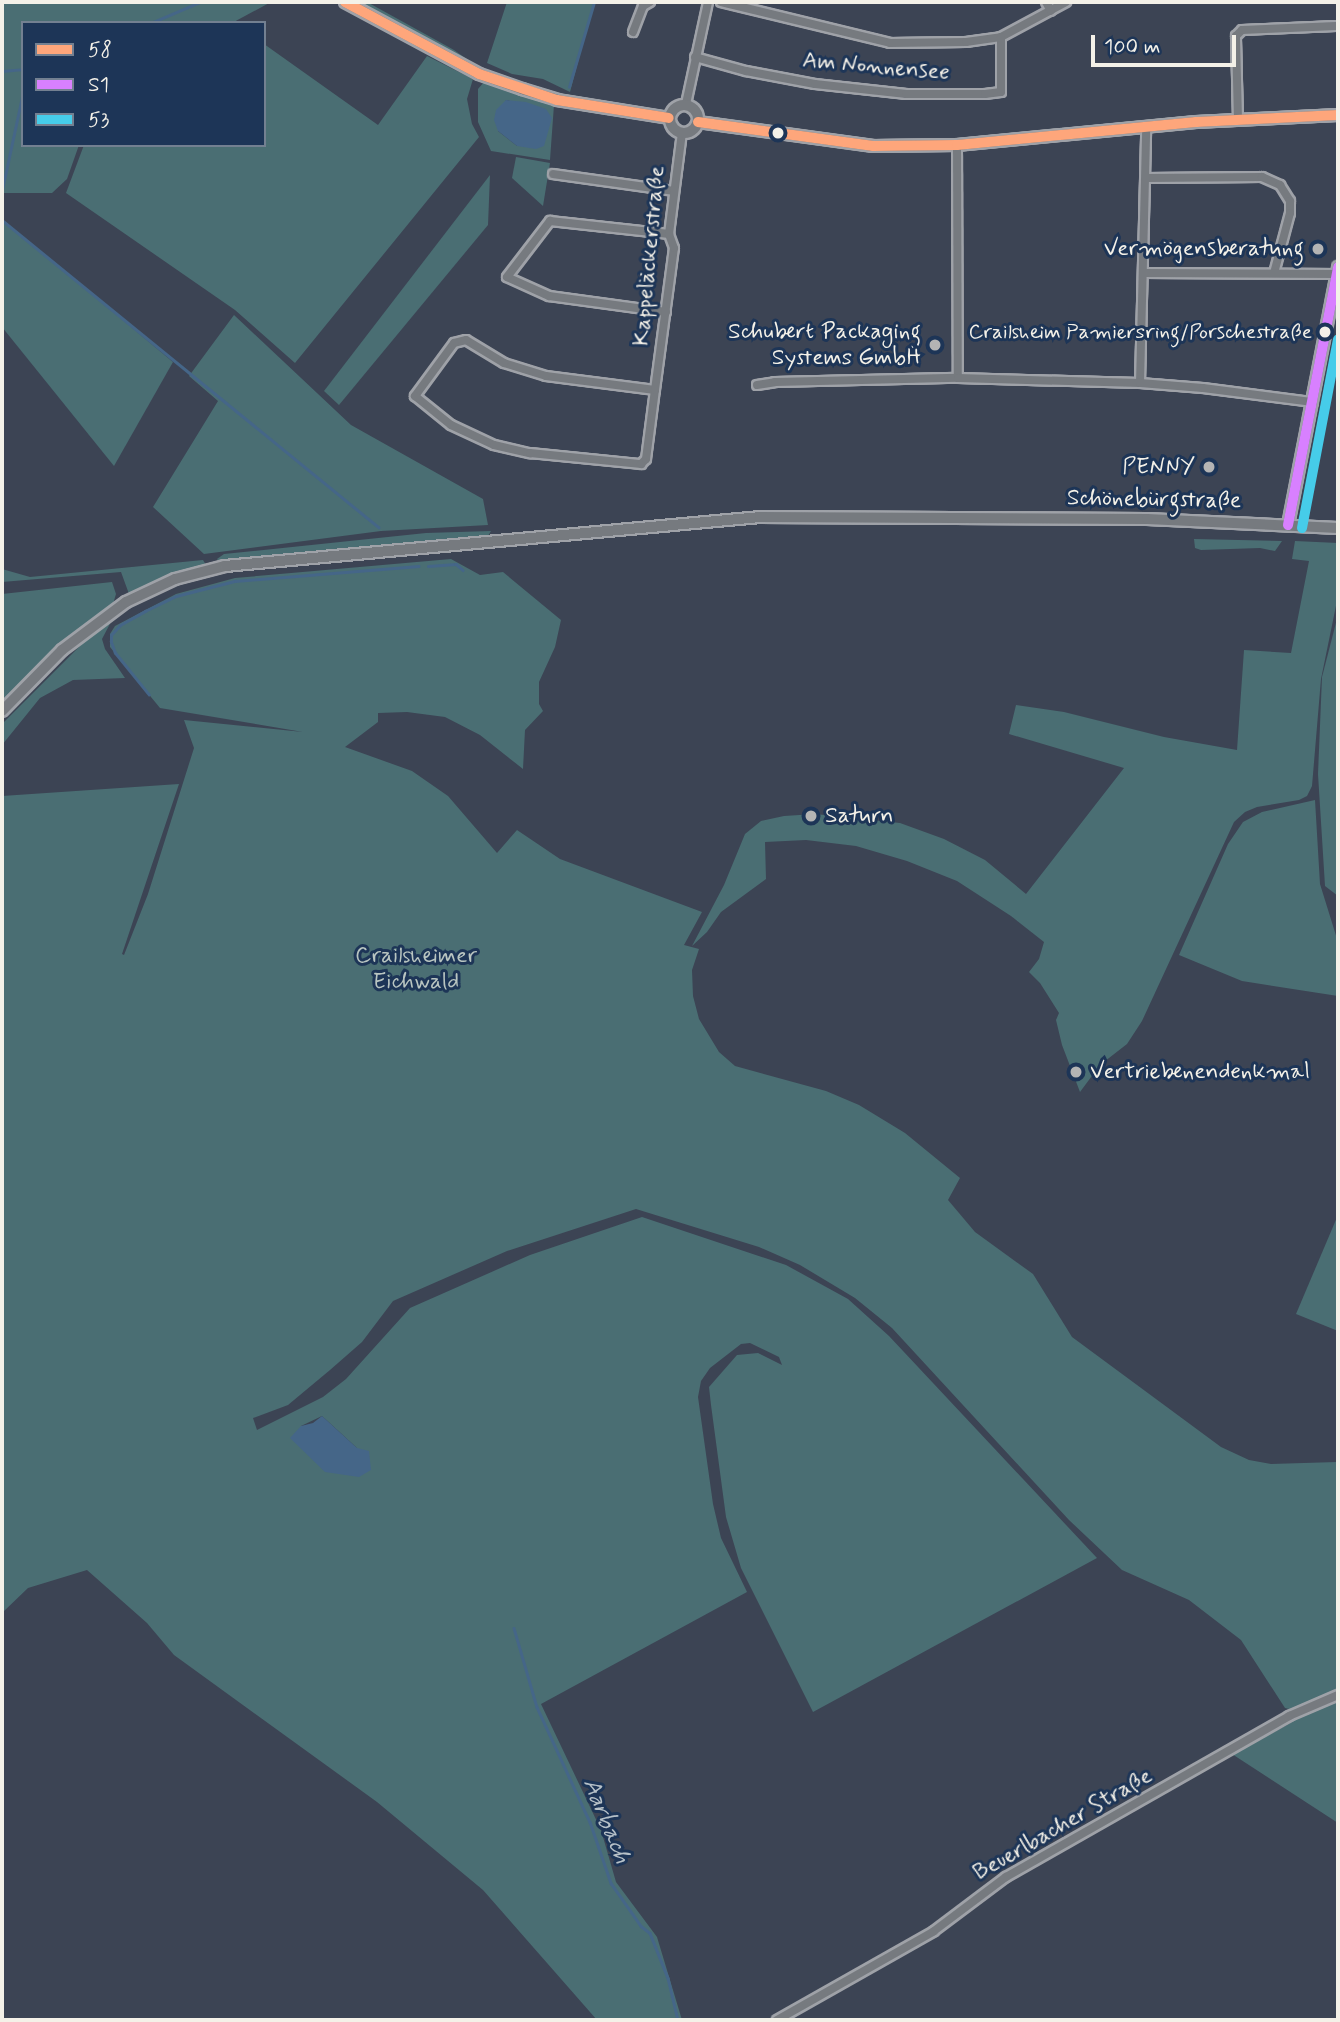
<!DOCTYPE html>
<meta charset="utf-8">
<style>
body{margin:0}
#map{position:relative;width:1340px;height:2022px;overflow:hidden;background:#3c4454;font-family:Mynerve,sans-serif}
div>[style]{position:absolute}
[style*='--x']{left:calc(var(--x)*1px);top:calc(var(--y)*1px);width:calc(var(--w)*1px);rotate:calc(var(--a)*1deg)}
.green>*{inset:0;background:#4a6e73}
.water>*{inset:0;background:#456688}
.stream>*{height:2.5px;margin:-1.25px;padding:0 1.25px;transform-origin:1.25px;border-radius:1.25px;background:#456688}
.roads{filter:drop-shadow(2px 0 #9fa2a8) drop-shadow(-2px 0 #9fa2a8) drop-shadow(0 2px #9fa2a8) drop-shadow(0 -2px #9fa2a8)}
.minor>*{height:8px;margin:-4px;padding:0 4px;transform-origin:4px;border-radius:4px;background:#767a7f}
.tertiary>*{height:10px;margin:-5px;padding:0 5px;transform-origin:5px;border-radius:5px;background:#767a7f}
.tertiary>.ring{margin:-5px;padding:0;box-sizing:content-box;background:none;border:10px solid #767a7f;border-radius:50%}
.secondary>*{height:10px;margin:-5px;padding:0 5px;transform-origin:5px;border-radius:5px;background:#767a7f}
.bus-1>*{height:10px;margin:-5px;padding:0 5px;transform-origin:5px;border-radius:5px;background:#fea67b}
.bus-2>*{height:10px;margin:-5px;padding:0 5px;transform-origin:5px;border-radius:5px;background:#d880ff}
.bus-3>*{height:10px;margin:-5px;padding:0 5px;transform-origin:5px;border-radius:5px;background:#46cce9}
.dots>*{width:19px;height:19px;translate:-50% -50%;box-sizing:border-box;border:4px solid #1d3557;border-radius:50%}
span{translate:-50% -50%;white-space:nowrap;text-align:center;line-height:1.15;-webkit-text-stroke:6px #1d3557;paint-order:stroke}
.bus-label{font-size:21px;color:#f4f1e8}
.right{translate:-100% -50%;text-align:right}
.street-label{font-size:23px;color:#f4f1e8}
.poi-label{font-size:23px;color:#f4f1e8}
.left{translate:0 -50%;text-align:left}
.park-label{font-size:23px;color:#b9c5c1}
.water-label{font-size:24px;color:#b7c1c8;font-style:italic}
.frame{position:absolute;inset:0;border:4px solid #f4f1e8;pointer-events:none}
.legend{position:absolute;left:21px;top:21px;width:245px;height:126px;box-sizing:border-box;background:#1d3557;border:2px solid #738091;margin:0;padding:9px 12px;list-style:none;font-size:21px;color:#f4f1e8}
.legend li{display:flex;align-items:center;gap:14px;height:35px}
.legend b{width:35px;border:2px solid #738091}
.scale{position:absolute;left:1091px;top:35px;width:145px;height:32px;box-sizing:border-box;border:4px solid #f4f1e8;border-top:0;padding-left:9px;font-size:21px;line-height:24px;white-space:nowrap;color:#f4f1e8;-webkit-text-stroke:5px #1d3557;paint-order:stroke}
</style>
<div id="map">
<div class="green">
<i style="clip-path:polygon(2px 2px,271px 2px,232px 23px,23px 23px,23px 145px,79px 145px,67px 179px,52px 193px,3px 193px)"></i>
<i style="clip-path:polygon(354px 2px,367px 2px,454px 50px,478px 67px)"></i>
<i style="clip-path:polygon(507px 2px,594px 2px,570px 92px,543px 79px,512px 74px,487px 63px)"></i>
<i style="clip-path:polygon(264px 44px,378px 125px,427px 56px,473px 79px,467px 99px,472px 124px,479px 137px,295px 363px,235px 310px,66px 193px,84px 145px,264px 145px)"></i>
<i style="clip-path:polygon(evenodd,484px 82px,554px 105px,550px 160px,491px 151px,478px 122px,478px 89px,484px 82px,506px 100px,531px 105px,517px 146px,498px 131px,506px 100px)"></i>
<i style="clip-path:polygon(516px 157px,550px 163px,543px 206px,512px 178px)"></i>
<i style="clip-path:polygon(490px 175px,488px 225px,339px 405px,324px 391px)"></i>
<i style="clip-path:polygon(2px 219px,173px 362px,114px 466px,2px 327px)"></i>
<i style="clip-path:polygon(234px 315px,351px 425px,483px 499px,488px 525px,381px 531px,204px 554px,153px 507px,218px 401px,189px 376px)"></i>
<i style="clip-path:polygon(491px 531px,488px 536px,220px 563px,217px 559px,224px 554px,426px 533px)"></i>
<i style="clip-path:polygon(1194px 539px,1282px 541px,1275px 551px,1260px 548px,1201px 550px,1195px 548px)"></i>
<i style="clip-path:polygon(1295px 541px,1338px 543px,1338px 596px,1321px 679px,1312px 786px,1307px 796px,1299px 800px,1257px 807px,1245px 812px,1234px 822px,1142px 1021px,1127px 1044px,1100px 1065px,1080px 1092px,1062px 1045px,1056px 1020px,1059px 1013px,1040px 983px,1029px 972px,1039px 959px,1044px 942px,1011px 916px,957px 881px,907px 861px,856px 846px,806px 840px,765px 842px,766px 879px,721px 912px,707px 932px,692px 946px,724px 885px,745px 834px,761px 821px,784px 816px,815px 814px,900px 823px,944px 839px,985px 860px,1026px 894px,1124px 768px,1009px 734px,1016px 705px,1064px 712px,1164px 737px,1237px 750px,1244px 650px,1291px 653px,1309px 561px,1292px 559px)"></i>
<i style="clip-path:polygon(evenodd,451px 559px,480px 575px,503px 572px,561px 620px,555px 647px,539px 682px,539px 704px,543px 711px,525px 730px,523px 769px,480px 735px,445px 717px,407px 712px,378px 713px,378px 722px,345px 747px,412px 771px,448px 796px,497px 853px,517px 830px,560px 859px,702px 912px,684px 945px,699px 949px,692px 970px,693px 996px,699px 1019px,719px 1052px,735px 1066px,826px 1091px,859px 1105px,905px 1133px,960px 1178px,948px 1200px,975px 1232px,1033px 1274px,1072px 1337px,1221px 1447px,1249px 1460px,1271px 1464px,1337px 1462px,1338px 1693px,1293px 1710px,1285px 1708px,1241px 1640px,1189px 1600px,1122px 1570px,1069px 1520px,892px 1328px,855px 1298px,800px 1265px,759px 1247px,636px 1209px,507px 1251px,393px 1301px,362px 1342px,330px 1370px,288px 1405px,253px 1418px,257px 1430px,323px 1397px,346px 1379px,410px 1308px,530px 1255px,642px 1217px,786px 1265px,848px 1299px,889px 1336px,1097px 1558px,813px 1712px,741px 1568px,726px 1517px,711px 1405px,709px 1387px,737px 1355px,758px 1353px,782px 1365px,779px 1357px,750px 1343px,741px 1344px,710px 1368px,701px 1381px,698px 1397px,713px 1504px,721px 1538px,747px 1592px,541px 1704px,601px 1830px,616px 1882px,657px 1937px,682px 2020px,597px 2020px,483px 1890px,377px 1802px,174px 1655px,147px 1623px,87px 1570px,28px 1588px,2px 1613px,2px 796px,179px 784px,122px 954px,124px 955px,148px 894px,194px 748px,184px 720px,303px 732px,160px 708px,110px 647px,110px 634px,115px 626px,176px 594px,235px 578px,451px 559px,322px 1416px,357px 1448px,301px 1426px,322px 1416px)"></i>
<i style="clip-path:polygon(203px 560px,206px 565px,180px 571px,129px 594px,121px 572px,2px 582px,2px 569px,30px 577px)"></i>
<i style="clip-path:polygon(112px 582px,116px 594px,113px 604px,66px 638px,2px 705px,2px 594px)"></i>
<i style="clip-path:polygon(1338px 615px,1338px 896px,1325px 886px,1318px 774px,1322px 677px)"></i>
<i style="clip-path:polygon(113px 618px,102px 639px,105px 649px,125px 678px,73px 680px,40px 698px,2px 745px,2px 724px,82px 644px)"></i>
<i style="clip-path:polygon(1315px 800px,1320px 884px,1338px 942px,1338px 996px,1242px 981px,1179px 955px,1228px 844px,1243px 822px,1262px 812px)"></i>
<i style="clip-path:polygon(1338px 1215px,1338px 1331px,1296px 1314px)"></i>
<i style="clip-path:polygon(1338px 1700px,1338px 1823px,1232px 1754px,1289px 1724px,1304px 1712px)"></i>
</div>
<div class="water">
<i style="clip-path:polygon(506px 100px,526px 102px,546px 109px,552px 118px,544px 146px,536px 149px,517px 146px,498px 131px,494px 120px,496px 110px)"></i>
<i style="clip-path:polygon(322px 1416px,357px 1448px,369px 1451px,371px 1470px,359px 1477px,325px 1472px,290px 1438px,301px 1426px,313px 1423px)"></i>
</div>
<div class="stream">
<i style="--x:151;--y:23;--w:53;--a:-23.2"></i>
<i style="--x:2;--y:71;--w:21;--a:-5"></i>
<i style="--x:569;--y:87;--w:89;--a:-73.6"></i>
<i style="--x:2;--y:190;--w:100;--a:-77.9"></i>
<i style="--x:2;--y:220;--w:486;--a:39.2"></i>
<i style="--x:428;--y:566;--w:28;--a:-4"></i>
<i style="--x:456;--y:564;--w:9;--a:41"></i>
<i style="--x:149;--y:695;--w:54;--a:-129"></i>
<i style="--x:115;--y:653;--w:12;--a:-110"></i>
<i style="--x:111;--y:642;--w:7;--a:-90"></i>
<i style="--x:111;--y:635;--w:13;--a:-48"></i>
<i style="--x:120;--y:625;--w:29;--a:-29"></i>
<i style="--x:145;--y:611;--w:34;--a:-26"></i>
<i style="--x:176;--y:596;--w:61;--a:-14.3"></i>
<i style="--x:235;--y:581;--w:184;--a:-4.7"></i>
<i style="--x:514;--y:1628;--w:82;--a:73.8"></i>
<i style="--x:537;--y:1707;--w:127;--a:65.3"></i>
<i style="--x:590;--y:1822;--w:65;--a:71"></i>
<i style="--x:611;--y:1883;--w:52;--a:55.1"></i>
<i style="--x:641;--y:1926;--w:11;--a:38"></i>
<i style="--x:650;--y:1933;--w:48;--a:68.2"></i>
<i style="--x:668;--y:1978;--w:43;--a:76.6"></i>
</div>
<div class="roads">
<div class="minor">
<i style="--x:721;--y:2;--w:174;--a:13.6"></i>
<i style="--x:890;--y:43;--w:76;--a:-0.8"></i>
<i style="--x:966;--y:42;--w:35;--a:-8"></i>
<i style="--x:1001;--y:37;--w:74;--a:-28.3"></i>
<i style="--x:1046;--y:2;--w:10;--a:61"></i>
<i style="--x:633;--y:32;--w:28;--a:-69"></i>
<i style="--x:643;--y:6;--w:8;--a:-30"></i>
<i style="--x:695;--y:57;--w:53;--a:15.4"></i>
<i style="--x:746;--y:71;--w:70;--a:10.7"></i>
<i style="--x:815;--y:84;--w:92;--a:6.3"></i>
<i style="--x:906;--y:94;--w:79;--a:0"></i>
<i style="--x:985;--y:94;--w:16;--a:-7"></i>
<i style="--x:1001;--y:92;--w:55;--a:-90"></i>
<i style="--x:686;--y:104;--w:104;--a:-77.8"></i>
<i style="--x:1238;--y:120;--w:84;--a:-91.4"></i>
<i style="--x:1236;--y:36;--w:8;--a:-45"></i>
<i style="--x:1242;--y:30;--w:94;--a:-2.4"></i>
<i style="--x:957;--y:145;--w:233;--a:89.8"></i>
<i style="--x:553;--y:174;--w:122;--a:8"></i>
<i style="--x:1146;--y:178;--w:116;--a:-0.5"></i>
<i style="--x:1262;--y:177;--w:20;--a:24"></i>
<i style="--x:1280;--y:185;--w:19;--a:58"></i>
<i style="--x:1290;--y:201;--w:12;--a:90"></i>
<i style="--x:1290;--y:213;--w:62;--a:104.9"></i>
<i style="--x:1144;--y:273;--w:194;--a:0.3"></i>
<i style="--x:666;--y:312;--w:118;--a:-172.2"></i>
<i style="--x:549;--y:296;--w:46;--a:-155.7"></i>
<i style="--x:507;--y:277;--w:71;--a:-52.5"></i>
<i style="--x:550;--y:221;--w:120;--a:6.2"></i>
<i style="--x:1140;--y:383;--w:254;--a:-88.6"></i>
<i style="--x:757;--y:385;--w:18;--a:-9"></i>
<i style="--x:775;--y:382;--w:183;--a:-1.3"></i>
<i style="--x:958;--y:378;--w:182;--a:1.6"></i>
<i style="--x:1140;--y:383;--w:63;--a:4.5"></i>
<i style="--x:1203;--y:388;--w:111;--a:7.3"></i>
<i style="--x:655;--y:390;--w:110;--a:-172.7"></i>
<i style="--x:546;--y:376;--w:44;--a:-162.8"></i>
<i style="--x:504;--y:363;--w:44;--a:-148.8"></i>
<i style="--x:466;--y:340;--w:12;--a:166"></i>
<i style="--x:454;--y:343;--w:66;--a:126.3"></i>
<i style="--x:415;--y:396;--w:46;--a:38.9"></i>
<i style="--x:451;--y:425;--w:47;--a:24.9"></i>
<i style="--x:494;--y:445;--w:37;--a:13"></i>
<i style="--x:530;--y:453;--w:112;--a:5.7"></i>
<i style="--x:641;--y:464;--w:7;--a:-45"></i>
<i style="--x:646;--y:459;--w:70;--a:-82.6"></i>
<i style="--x:655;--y:390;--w:143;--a:-82.4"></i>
<i style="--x:674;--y:248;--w:15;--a:-110"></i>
<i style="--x:669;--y:234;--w:102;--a:-82.7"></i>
<i style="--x:777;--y:2020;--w:180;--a:-29.5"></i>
<i style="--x:934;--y:1931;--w:90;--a:-36.9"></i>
<i style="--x:1006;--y:1877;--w:326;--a:-29.6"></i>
<i style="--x:1289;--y:1716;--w:53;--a:-23.2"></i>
</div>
<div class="tertiary">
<i style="--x:345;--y:2;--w:152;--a:28.2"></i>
<i style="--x:479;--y:74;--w:46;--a:19.2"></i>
<i style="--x:522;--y:89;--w:37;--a:17"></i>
<i style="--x:557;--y:100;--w:113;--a:9.1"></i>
<i class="ring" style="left:670px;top:105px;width:18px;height:18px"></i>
<i style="--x:698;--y:122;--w:177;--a:7.8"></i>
<i style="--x:873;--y:146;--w:84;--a:-0.7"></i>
<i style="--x:957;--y:145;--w:240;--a:-5.5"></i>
<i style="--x:1196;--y:122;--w:142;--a:-2.8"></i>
<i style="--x:1288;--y:525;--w:263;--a:-79"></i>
</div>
<div class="secondary">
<i style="--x:2;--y:711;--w:86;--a:-45.5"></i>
<i style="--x:62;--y:650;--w:80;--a:-36.9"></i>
<i style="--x:126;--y:602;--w:54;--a:-25.1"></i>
<i style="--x:175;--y:579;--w:52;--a:-14.6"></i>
<i style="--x:225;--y:566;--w:537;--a:-5.23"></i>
<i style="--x:760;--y:517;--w:387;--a:0.3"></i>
<i style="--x:1147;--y:519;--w:191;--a:2.7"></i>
</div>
</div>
<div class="bus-1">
<i style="--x:345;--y:2;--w:152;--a:28.2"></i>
<i style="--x:479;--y:74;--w:82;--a:18.4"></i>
<i style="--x:557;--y:100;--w:113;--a:9.1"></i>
<i style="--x:698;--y:122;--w:177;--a:7.8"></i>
<i style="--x:873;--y:146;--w:84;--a:-0.7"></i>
<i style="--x:957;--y:145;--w:240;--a:-5.5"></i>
<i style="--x:1196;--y:122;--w:142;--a:-2.8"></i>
</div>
<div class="bus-2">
<i style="--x:1288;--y:525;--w:263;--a:-79"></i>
</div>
<div class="bus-3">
<i style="--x:1302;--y:528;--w:192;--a:-79.2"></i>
</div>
<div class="dots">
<i style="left:778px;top:133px;background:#f4f1e8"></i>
<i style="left:1318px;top:249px;background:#b4b4b4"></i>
<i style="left:1325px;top:332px;background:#f4f1e8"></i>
<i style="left:935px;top:345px;background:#b4b4b4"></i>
<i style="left:1209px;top:467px;background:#b4b4b4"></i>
<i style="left:811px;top:816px;background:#b4b4b4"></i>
<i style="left:1076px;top:1072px;background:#b4b4b4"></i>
</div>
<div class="bus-label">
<span class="right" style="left:1312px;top:332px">Crailsheim Pamiersring/Porschestraße</span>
</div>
<div class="street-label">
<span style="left:876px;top:67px;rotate:5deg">Am Nonnensee</span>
<span style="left:650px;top:256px;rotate:-85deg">Kappeläckerstraße</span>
<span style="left:1154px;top:500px;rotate:1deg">Schönebürgstraße</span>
<span style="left:1063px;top:1825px;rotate:-30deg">Beuerlbacher Straße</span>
</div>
<div class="poi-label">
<span class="right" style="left:1304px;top:249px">Vermögensberatung</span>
<span class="right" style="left:921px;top:345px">Schubert Packaging<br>Systems GmbH</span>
<span class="right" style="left:1195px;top:467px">PENNY</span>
<span class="left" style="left:825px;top:816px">Saturn</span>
<span class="left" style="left:1090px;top:1072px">Vertriebenendenkmal</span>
</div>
<div class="park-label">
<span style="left:416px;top:969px">Crailsheimer<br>Eichwald</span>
</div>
<div class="water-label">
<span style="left:606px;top:1821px;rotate:68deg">Aarbach</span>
</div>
<div class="frame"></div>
<ul class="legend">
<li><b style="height:9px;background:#fea67b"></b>58</li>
<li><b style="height:9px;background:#d880ff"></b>S1</li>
<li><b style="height:9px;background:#46cce9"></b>53</li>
</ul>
<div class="scale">100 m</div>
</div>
